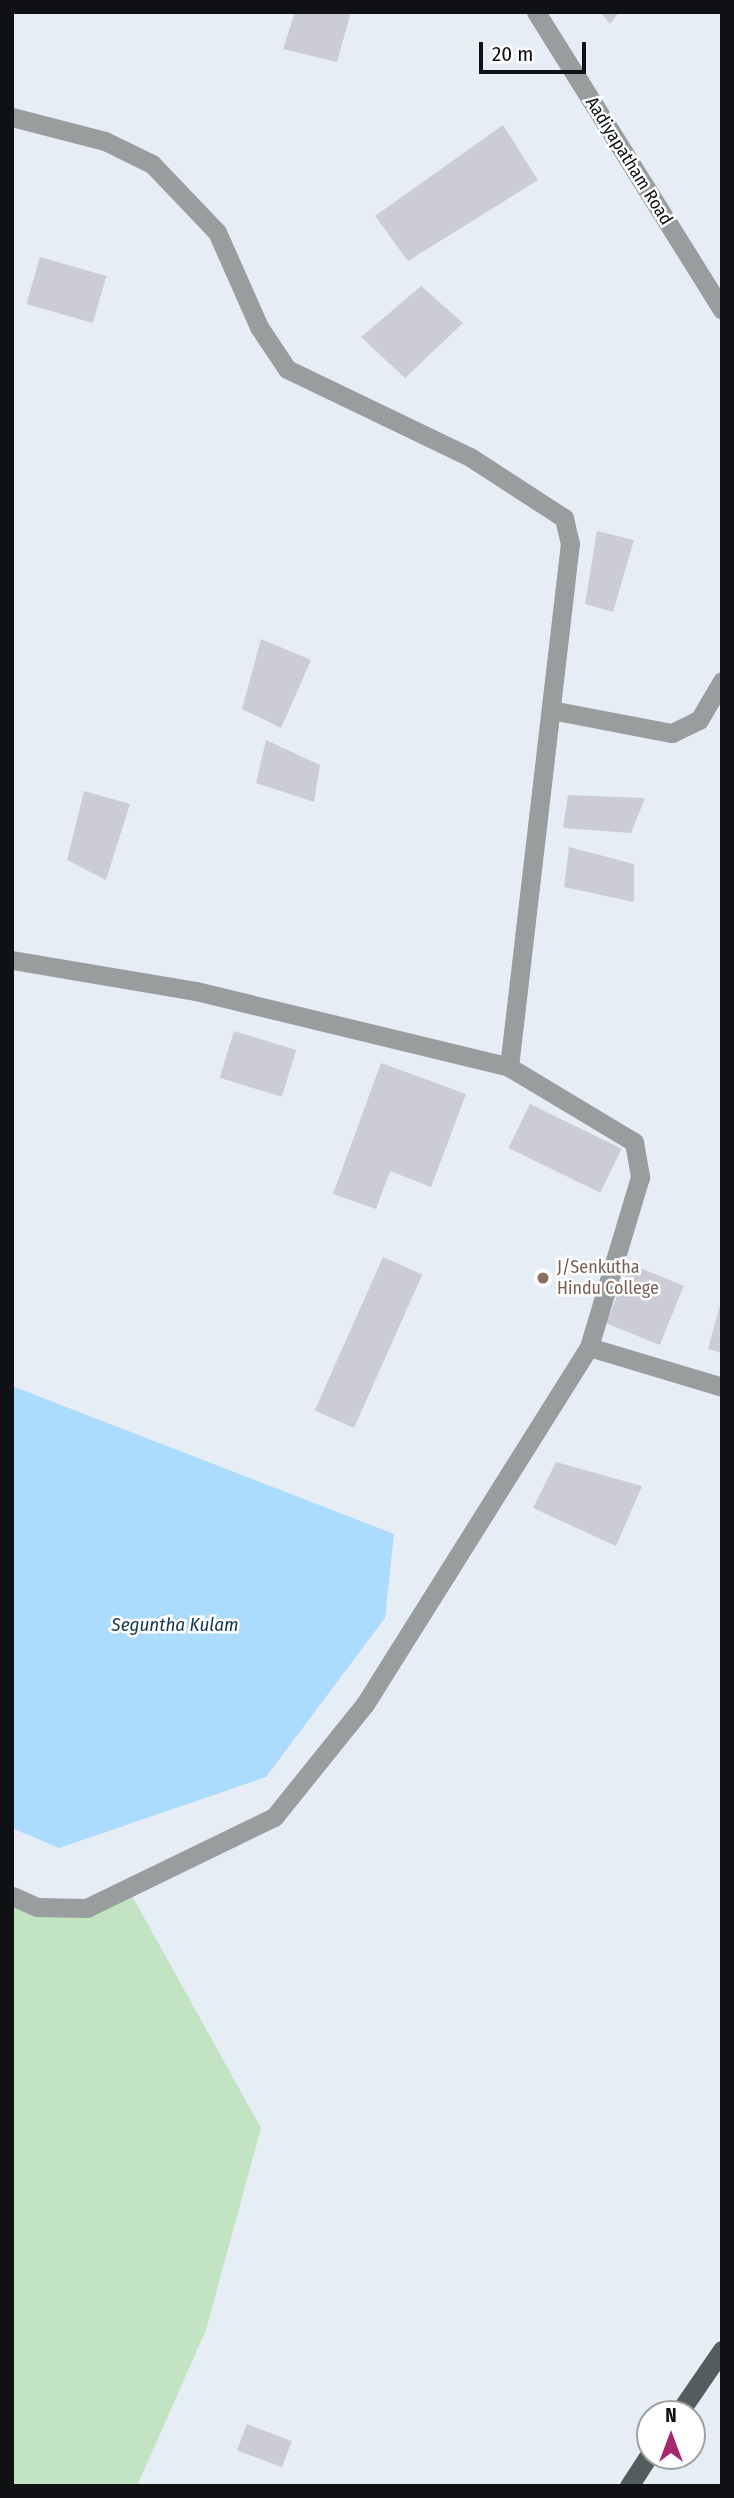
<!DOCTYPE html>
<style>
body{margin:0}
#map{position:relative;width:734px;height:2498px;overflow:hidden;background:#e6edf5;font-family:"Fira Sans Condensed",sans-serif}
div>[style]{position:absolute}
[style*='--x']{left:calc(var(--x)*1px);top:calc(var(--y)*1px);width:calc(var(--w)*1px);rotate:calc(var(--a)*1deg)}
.green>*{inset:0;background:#c3e4c3}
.water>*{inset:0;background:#abdbfd}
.building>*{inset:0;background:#cbccd6;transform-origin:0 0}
.minor>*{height:19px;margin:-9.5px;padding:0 9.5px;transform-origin:9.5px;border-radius:9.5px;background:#989d9d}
.tertiary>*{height:19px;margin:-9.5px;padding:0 9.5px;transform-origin:9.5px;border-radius:9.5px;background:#989d9d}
.primary>*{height:19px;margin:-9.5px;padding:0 9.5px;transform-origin:9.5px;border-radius:9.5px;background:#535d5d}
.dots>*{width:19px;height:19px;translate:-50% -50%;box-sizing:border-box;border:4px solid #fff;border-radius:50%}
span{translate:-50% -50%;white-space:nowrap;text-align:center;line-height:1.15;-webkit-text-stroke:5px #fff;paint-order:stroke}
.street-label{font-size:18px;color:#0f1114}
.education-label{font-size:18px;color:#785e54}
.left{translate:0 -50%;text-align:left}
.water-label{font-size:19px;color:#143951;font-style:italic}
.frame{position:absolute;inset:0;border:14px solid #0f1114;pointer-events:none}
.north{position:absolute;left:636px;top:2400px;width:70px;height:70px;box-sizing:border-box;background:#fff;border:2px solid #9fa0a1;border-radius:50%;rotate:0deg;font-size:19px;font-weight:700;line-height:28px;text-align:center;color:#0f1114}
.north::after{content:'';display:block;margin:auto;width:24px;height:32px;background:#aa266f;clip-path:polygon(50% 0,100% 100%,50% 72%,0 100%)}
.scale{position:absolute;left:479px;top:42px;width:107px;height:32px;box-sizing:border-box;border:4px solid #0f1114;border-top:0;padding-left:9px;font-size:21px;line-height:24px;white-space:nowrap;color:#0f1114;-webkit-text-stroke:5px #fff;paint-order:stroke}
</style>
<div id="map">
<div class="green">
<i style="clip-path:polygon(126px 1885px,261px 2128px,206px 2330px,137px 2486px,12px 2486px,12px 1896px,64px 1910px)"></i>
</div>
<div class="water">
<i style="clip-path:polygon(12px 1386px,394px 1534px,385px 1618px,266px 1777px,59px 1848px,12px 1828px)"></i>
</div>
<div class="building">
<i style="clip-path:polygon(295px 12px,351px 12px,337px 62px,283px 49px)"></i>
<i style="clip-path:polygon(600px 12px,619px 12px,610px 24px)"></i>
<i style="clip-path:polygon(503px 125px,538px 180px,408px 261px,375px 216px)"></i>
<i style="left:40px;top:257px;width:69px;height:49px;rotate:16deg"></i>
<i style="clip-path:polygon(421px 286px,463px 323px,405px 378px,361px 337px)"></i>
<i style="clip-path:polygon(597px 531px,634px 540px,613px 612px,585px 604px)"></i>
<i style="clip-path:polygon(261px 639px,311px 660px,281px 728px,242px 709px)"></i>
<i style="clip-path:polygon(266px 740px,320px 765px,314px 802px,256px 783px)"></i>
<i style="clip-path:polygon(84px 791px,130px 804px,106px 880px,67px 860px)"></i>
<i style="clip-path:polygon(568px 795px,645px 798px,631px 833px,563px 828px)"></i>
<i style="clip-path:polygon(569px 847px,634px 864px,634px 902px,564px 887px)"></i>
<i style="left:234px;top:1031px;width:65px;height:49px;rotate:17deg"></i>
<i style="clip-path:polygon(381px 1063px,466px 1094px,431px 1187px,390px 1171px,376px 1209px,333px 1194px)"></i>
<i style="left:530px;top:1104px;width:102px;height:49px;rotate:26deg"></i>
<i style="left:383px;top:1257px;width:43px;height:168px;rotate:24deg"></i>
<i style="left:630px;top:1264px;width:58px;height:64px;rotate:22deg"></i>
<i style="clip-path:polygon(722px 1298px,722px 1353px,708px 1349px)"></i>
<i style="clip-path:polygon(556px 1462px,642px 1486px,616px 1546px,533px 1508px)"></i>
<i style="left:247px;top:2424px;width:48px;height:28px;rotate:21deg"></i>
</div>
<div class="minor">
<i style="--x:12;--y:117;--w:96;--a:14.5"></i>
<i style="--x:105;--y:141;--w:52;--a:26.1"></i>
<i style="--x:152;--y:164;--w:94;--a:46.3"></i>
<i style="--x:217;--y:232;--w:104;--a:66.1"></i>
<i style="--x:259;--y:327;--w:50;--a:56.3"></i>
<i style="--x:287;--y:369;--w:203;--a:25.7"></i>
<i style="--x:470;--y:457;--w:112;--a:33"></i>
<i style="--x:564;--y:518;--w:26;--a:77"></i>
<i style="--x:570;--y:543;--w:528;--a:96.64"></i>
<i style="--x:551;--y:710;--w:123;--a:10.8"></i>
<i style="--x:672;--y:733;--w:30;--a:-26"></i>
<i style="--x:699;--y:720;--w:45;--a:-59.5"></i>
<i style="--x:12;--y:960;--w:187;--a:9.6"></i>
<i style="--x:196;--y:991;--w:322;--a:13.6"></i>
<i style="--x:509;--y:1067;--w:146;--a:31"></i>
<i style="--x:634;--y:1142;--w:36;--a:80"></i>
<i style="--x:640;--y:1177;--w:177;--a:106.7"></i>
<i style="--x:589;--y:1347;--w:421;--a:122.1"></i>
<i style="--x:365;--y:1704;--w:145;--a:128.8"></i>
<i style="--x:274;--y:1817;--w:208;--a:154.1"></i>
<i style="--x:87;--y:1908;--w:50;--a:-178.9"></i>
<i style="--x:37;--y:1907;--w:27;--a:-156"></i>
<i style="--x:589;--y:1347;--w:139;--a:16.7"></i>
</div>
<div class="tertiary">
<i style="--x:536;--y:12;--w:351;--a:58"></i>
</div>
<div class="primary">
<i style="--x:678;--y:2414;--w:78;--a:-55.5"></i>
<i style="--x:629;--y:2486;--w:38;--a:-57"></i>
</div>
<div class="dots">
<i style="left:543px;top:1278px;background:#8d6e63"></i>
</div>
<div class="street-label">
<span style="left:629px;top:161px;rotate:58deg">Aadiyapatham Road</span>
</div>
<div class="education-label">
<span class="left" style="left:557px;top:1278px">J/Senkutha<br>Hindu College</span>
</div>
<div class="water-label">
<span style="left:175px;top:1625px">Seguntha Kulam</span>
</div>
<div class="frame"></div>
<div class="north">N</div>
<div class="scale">20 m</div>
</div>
